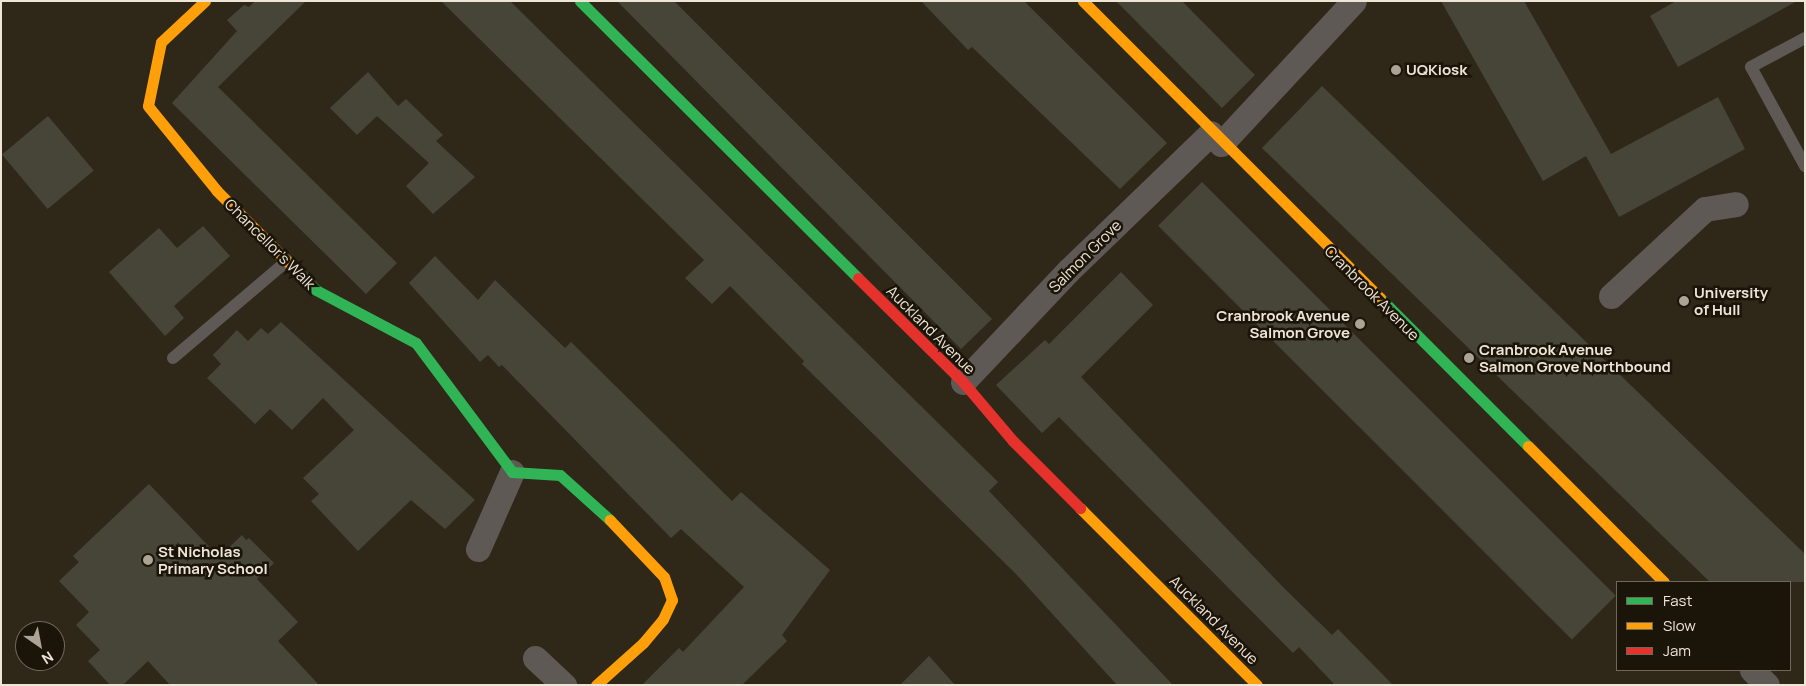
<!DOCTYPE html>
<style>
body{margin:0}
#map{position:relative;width:1806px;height:686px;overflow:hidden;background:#2f2819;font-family:Manrope,sans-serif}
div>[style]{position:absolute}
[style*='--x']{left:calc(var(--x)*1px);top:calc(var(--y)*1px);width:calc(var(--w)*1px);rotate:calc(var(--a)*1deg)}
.building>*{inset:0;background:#474538;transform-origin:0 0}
.lane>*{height:12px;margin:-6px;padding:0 6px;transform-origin:6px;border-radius:6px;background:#5f5955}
.street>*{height:25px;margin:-12.5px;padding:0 12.5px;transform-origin:12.5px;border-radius:12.5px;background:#5f5955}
.fast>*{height:11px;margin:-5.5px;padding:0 5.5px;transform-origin:5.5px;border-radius:5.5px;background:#30b455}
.slow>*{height:11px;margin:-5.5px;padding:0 5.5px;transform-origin:5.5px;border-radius:5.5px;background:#ff9f0a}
.jam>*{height:11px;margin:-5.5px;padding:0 5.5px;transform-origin:5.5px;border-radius:5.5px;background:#e5322d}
.dots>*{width:14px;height:14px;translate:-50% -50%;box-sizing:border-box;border:2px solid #1a1409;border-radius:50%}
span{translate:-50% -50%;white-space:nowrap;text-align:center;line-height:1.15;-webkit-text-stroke:5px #1a1409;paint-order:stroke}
.poi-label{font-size:15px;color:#eee5d6;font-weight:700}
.left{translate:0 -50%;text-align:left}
.right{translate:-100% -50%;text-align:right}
.street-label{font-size:15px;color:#eee5d6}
.frame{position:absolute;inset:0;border:2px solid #eee5d6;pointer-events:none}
.legend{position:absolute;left:1616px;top:581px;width:175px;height:90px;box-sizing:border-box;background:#1a1409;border:1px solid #6f685b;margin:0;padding:6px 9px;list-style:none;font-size:15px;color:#eee5d6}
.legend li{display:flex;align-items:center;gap:10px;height:25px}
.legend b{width:25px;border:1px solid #6f685b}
.north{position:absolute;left:15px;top:621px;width:50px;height:50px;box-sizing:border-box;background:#1a1409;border:1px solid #6f685b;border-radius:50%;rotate:147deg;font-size:14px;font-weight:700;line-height:20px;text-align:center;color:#eee5d6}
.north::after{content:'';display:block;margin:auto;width:18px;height:22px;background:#aba394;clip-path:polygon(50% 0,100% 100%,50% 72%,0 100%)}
</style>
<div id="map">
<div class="building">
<i style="clip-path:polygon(255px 1px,306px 1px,218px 87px,397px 263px,366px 294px,172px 103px,237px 31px,227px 20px,244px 5px,249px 7px)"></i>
<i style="clip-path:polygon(441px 1px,510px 1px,998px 482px,989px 491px,1173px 685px,1117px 685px,1016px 574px,802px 364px,804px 361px,730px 286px,712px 304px,685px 278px,704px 260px)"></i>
<i style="clip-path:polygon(617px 1px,674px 1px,992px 319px,961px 349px)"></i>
<i style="clip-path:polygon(921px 1px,1024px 1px,1167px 143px,1120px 189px,972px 47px,968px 50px)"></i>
<i style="clip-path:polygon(1116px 1px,1182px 1px,1255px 75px,1222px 108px)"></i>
<i style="clip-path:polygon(1441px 1px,1524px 1px,1611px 154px,1718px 97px,1745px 149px,1619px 217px,1586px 156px,1543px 181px)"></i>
<i style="clip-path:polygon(1676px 1px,1797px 1px,1678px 67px,1650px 16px)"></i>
<i style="clip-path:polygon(368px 72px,398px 106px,406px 99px,443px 135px,436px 141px,475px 177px,433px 214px,406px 186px,429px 163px,377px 116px,357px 135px,330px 108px)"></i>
<i style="clip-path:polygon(1322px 86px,1805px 554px,1805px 582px,1710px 582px,1262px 148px)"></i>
<i style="left:48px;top:116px;width:71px;height:60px;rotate:50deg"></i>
<i style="left:1202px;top:182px;width:585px;height:62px;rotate:45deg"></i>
<i style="clip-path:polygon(203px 226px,230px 256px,174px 306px,184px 318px,165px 336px,109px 272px,159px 228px,177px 248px)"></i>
<i style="clip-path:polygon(435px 256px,478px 300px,495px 280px,565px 348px,571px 342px,732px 501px,741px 492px,830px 570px,782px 635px,787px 641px,742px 685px,642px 685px,679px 648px,683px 652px,744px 587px,681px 529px,671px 538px,502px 365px,499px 367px,488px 355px,480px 362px,409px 283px)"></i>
<i style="clip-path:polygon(1121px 272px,1153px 305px,1081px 377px,1283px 587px,1332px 635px,1338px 629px,1393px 685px,1335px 685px,1299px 647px,1293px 653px,1059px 417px,1042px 433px,996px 385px,1045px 340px,1049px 344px)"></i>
<i style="clip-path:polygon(281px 322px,475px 500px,445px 529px,411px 500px,358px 551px,311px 501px,319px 494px,303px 478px,354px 430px,323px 398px,292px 430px,270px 409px,255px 424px,207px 378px,221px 364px,213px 355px,237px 330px,248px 341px,261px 328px,268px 334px)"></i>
<i style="clip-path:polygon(149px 484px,219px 557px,242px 535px,246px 540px,249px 538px,274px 563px,257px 579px,298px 622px,278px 641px,319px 685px,170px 685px,148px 661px,123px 685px,110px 685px,88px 661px,100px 650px,76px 625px,89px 612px,59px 581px,79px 562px,73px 556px)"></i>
<i style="clip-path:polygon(929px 656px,955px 685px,900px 685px)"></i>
</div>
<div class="lane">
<i style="--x:1805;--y:38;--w:61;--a:151.8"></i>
<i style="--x:1751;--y:67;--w:113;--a:61.4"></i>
<i style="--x:173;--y:358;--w:150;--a:-40.4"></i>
</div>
<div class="street">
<i style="--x:1221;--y:144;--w:195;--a:-47.1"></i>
<i style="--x:1611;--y:296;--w:128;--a:-42.8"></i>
<i style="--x:1705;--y:209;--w:31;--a:-9"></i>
<i style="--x:963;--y:382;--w:154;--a:-46.6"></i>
<i style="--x:1069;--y:270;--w:197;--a:-44"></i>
<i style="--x:478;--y:549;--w:84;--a:-66.2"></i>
<i style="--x:535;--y:658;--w:40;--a:43"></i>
<i style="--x:1752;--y:670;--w:21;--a:45"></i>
</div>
<div class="fast">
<i style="--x:580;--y:1;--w:392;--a:44.9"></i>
<i style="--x:298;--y:272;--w:25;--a:45"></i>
<i style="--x:316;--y:290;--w:113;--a:27.9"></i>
<i style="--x:416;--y:343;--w:161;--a:53.3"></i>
<i style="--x:512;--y:472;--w:48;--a:3.6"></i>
<i style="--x:560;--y:475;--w:67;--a:42"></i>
<i style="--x:1380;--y:298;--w:209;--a:45"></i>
</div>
<div class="slow">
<i style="--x:205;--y:1;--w:60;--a:137"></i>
<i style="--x:161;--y:42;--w:65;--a:101.5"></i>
<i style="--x:148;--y:106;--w:109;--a:50.9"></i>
<i style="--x:217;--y:191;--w:115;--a:45"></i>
<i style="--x:1083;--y:1;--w:420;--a:45"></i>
<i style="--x:1528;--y:446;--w:192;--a:45"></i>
<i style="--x:1080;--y:508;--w:250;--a:45"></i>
<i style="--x:596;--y:685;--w:63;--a:-41.8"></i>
<i style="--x:643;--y:643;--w:31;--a:-50"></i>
<i style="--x:663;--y:619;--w:21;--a:-65"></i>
<i style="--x:672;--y:600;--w:24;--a:-109"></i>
<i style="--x:664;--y:577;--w:79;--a:-133.5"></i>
</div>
<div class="jam">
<i style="--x:858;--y:278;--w:148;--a:44.7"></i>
<i style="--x:963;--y:382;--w:77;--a:49.7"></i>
<i style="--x:1013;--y:441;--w:95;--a:45"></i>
</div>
<div class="dots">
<i style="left:1396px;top:70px;background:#aba394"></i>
<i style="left:1684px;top:301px;background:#aba394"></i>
<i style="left:1360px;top:324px;background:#aba394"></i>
<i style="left:1469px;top:358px;background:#aba394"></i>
<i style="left:148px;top:560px;background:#aba394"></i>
</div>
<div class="poi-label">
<span class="left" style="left:1406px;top:70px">UQKiosk</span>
<span class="left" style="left:1694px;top:301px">University<br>of Hull</span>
<span class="right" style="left:1350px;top:324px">Cranbrook Avenue<br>Salmon Grove</span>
<span class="left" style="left:1479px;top:358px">Cranbrook Avenue<br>Salmon Grove Northbound</span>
<span class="left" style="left:158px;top:560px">St Nicholas<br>Primary School</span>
</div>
<div class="street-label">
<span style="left:270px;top:244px;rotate:45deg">Chancellor's Walk</span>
<span style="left:1085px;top:256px;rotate:-45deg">Salmon Grove</span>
<span style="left:1372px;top:293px;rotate:45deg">Cranbrook Avenue</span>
<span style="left:931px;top:330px;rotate:45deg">Auckland Avenue</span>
<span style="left:1214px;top:620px;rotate:45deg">Auckland Avenue</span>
</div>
<div class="frame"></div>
<ul class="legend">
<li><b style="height:6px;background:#30b455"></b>Fast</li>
<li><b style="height:6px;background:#ff9f0a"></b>Slow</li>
<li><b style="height:6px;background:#e5322d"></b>Jam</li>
</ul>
<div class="north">N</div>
</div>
